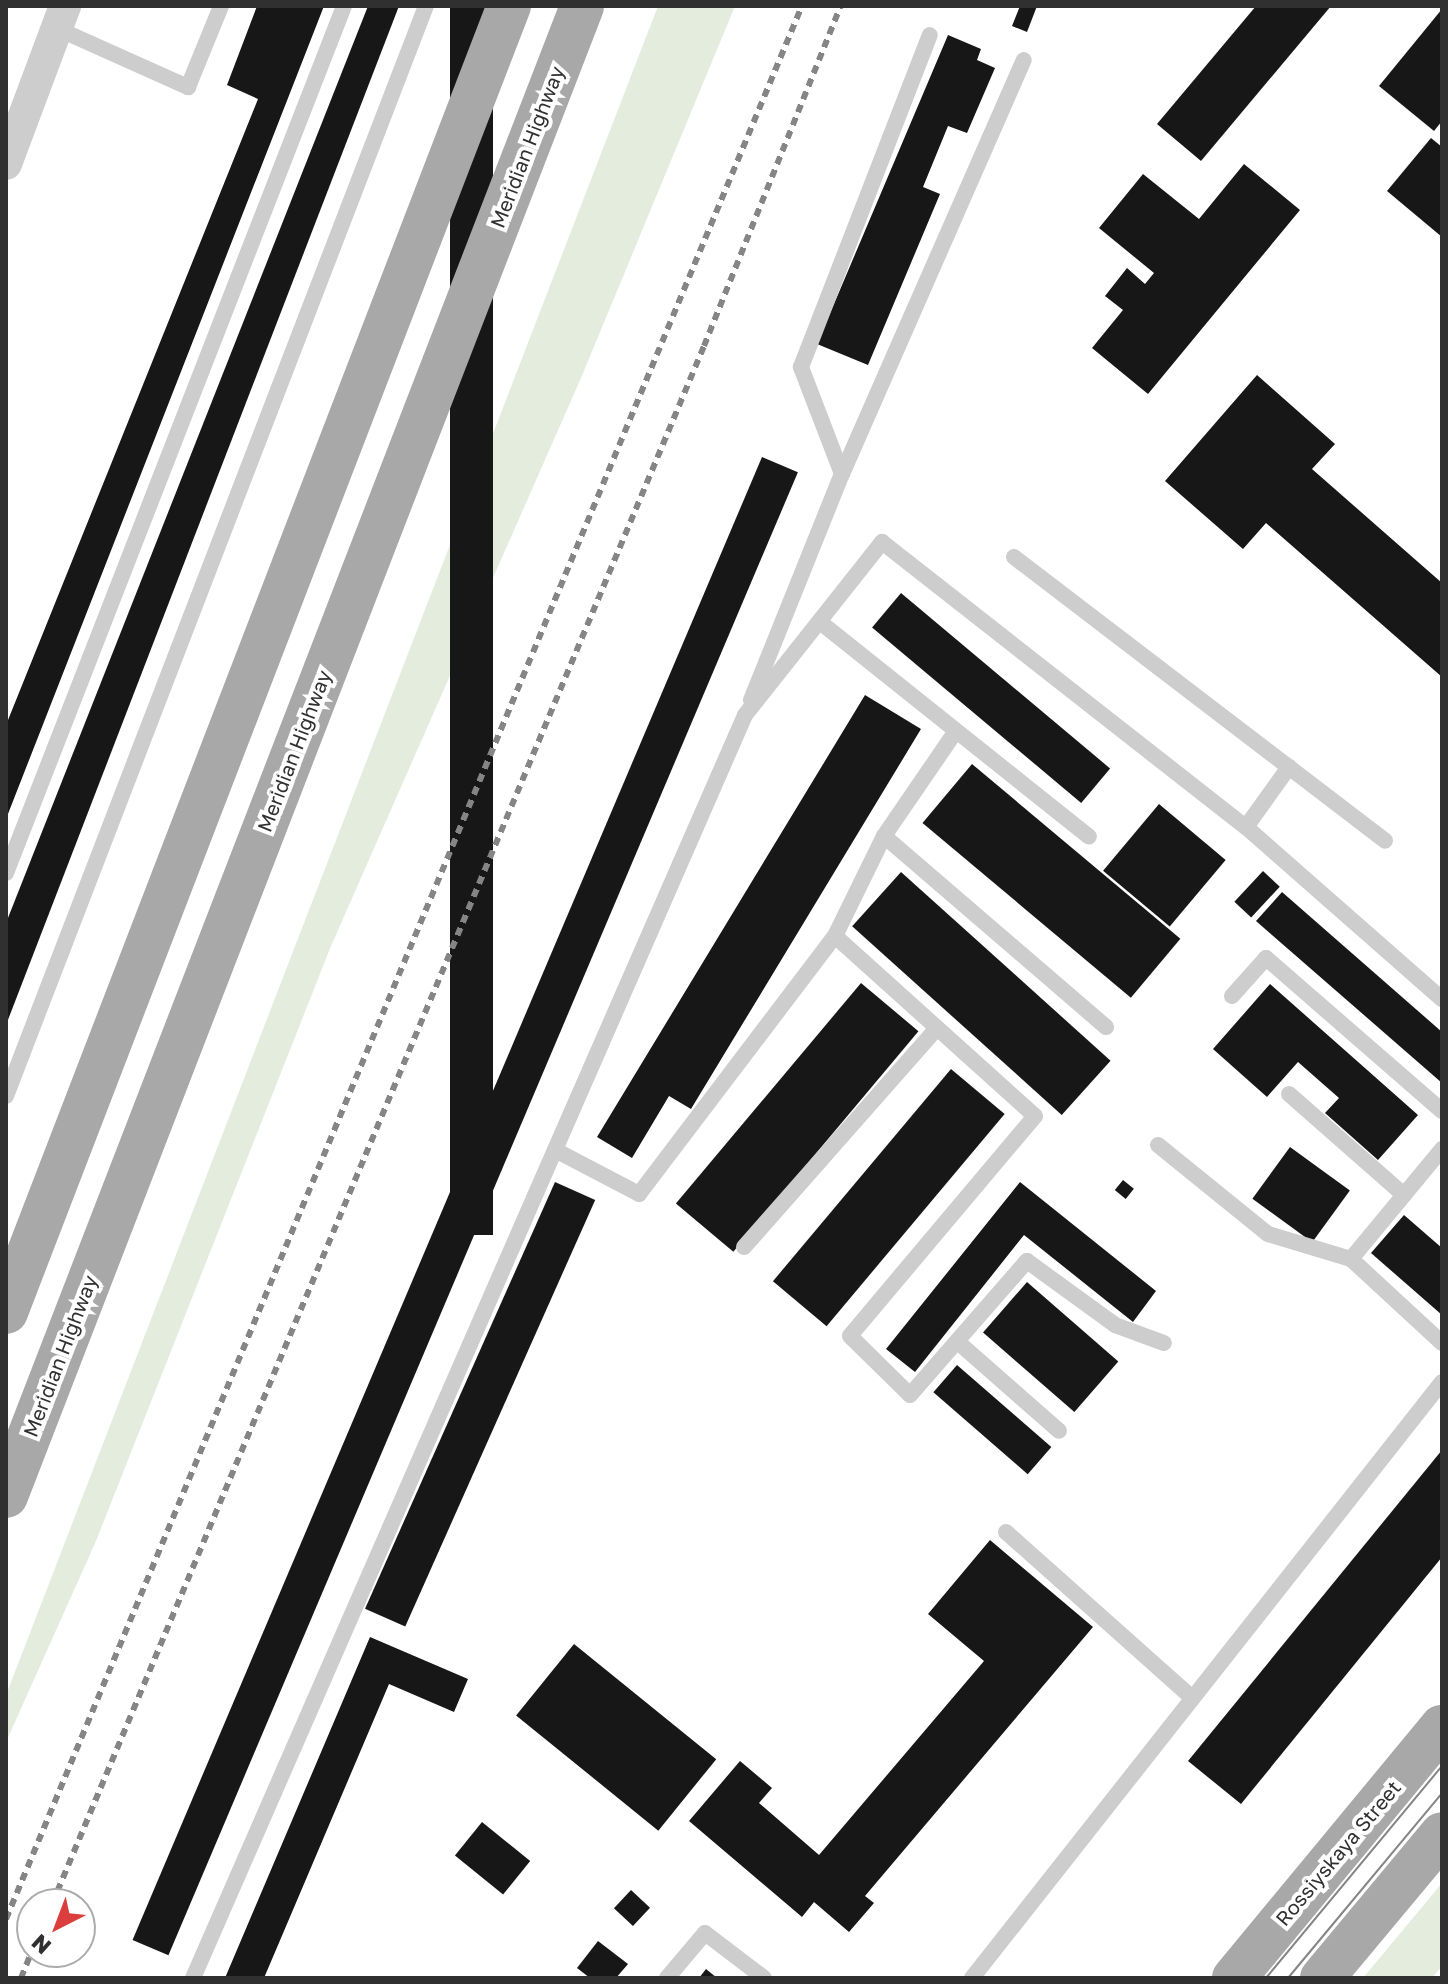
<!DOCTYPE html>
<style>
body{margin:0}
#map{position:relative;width:1448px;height:1984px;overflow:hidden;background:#fff;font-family:"Golos Text",sans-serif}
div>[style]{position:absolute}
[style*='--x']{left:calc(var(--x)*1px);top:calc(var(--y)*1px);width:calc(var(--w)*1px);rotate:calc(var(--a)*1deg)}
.green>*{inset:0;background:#e4ecde}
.building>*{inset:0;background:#171717;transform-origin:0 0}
.lane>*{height:16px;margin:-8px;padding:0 8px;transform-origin:8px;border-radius:8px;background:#cdcdcd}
.street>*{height:32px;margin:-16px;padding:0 16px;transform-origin:16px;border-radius:16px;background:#cdcdcd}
.primary>*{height:44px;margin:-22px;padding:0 22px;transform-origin:22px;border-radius:22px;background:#a8a8a8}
.tram>*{height:2px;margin:-1px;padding:0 1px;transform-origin:1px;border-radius:1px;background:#858585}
.rail>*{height:6px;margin-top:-3px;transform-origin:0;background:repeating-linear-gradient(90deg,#858585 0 8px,transparent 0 14px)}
span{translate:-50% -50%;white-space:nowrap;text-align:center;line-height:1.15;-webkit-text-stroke:8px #fff;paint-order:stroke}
.street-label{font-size:20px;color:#303030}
.frame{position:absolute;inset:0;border:8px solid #303030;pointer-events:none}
.north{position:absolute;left:16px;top:1888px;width:80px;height:80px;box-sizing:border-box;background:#fff;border:2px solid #acacac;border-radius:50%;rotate:222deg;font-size:22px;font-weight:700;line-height:32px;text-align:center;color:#303030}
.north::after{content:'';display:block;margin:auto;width:28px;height:36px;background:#db3f3d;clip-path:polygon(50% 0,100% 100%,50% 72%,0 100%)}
</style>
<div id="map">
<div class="green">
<i style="clip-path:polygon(658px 6px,735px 6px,581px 378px,331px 946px,96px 1541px,6px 1742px,6px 1695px)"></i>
<i style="clip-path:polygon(1442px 1883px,1442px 1966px,1432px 1978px,1363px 1978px)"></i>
</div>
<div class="building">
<i style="clip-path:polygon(257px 6px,324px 6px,6px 819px,6px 725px,258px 99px,227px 85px)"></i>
<i style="clip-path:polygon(368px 6px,399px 6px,6px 1025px,6px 923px)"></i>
<i style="left:450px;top:6px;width:43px;height:1229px"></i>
<i style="clip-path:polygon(1020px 6px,1037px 6px,1027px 32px,1012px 26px)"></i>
<i style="clip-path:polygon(1256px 6px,1331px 6px,1201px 161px,1157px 124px)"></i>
<i style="clip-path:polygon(1442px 9px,1442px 121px,1434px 131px,1379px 86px)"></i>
<i style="clip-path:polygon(948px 35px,981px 49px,977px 60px,995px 68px,967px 133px,948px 126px,923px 187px,940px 194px,868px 365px,817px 344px)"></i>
<i style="clip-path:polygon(1431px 138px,1442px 147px,1442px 237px,1387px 191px)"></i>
<i style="clip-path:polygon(1244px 164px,1300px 210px,1148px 394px,1092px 348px,1123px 310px,1105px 296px,1127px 268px,1145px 284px,1154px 273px,1099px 228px,1143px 174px,1199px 219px)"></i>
<i style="clip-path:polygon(1257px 375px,1335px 444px,1312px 469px,1442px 583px,1442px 677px,1266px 523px,1243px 549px,1165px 481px)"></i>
<i style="left:762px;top:457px;width:39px;height:1611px;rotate:23deg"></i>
<i style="left:901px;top:593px;width:273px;height:45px;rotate:40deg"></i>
<i style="clip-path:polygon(865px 695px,921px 729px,691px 1109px,669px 1096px,632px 1158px,597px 1137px)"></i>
<i style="left:972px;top:764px;width:272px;height:77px;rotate:40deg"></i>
<i style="left:1159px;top:804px;width:87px;height:87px;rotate:40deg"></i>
<i style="left:1263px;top:871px;width:23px;height:42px;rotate:43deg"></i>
<i style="left:901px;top:872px;width:282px;height:73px;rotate:42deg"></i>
<i style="clip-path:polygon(1282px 892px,1442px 1032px,1442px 1083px,1256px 921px)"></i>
<i style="left:861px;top:983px;width:75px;height:288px;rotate:40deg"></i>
<i style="clip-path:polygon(1270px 984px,1418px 1115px,1378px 1160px,1325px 1113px,1339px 1098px,1298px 1062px,1267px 1097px,1213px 1049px)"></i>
<i style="left:951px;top:1069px;width:70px;height:277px;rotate:40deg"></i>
<i style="left:1290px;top:1147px;width:74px;height:64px;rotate:36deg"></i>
<i style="left:1123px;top:1180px;width:14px;height:13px;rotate:39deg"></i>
<i style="left:555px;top:1182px;width:44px;height:467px;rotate:24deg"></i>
<i style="clip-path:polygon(1020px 1182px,1156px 1291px,1133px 1322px,1024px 1235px,915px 1372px,886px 1349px)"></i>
<i style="clip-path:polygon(1404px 1215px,1442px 1248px,1442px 1315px,1371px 1253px)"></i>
<i style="left:1027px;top:1282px;width:121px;height:67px;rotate:41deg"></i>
<i style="left:957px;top:1365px;width:125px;height:36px;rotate:41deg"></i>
<i style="clip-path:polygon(1442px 1450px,1442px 1557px,1241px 1804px,1188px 1761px)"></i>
<i style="clip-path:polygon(990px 1540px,1093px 1627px,865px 1896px,874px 1903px,849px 1932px,814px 1902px,802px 1917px,689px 1821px,740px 1761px,772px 1788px,759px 1803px,819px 1855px,984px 1661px,928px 1614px)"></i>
<i style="clip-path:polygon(370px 1637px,468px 1679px,454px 1712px,389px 1684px,264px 1978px,225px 1978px)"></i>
<i style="left:574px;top:1644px;width:183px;height:92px;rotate:39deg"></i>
<i style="left:482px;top:1822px;width:62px;height:43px;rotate:39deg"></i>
<i style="left:631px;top:1890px;width:26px;height:25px;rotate:43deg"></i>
<i style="clip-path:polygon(598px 1941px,628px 1964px,616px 1978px,590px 1978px,577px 1968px)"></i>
<i style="clip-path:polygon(706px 1969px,717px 1978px,699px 1978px)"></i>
</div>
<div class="lane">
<i style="--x:56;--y:28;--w:145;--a:24.1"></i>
<i style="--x:188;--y:87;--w:87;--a:-67.8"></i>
<i style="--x:842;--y:474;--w:452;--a:-66.3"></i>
<i style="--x:1014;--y:557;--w:467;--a:37.4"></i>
<i style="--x:820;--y:622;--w:344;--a:38.6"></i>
<i style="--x:751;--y:700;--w:244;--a:-68.1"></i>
<i style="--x:842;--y:474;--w:115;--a:-111"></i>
<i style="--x:801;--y:367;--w:356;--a:-68.8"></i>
<i style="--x:1246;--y:827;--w:74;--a:-54.4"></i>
<i style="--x:884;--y:836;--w:293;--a:40.7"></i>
<i style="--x:6;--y:873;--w:931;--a:-68.7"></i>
<i style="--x:835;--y:936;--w:269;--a:42"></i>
<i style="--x:1035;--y:1116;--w:287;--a:130.1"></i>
<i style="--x:850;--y:1336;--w:84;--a:44.5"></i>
<i style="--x:910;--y:1395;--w:178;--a:-48.9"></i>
<i style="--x:1027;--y:1261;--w:109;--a:36"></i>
<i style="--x:1115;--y:1325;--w:52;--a:20.2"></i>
<i style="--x:1232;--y:996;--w:51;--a:-48.2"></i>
<i style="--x:1266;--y:958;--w:233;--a:41"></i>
<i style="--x:1289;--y:1094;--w:153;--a:41.3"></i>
<i style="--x:6;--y:1096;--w:1168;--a:-68.93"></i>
<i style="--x:1158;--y:1145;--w:141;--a:39"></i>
<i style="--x:1268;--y:1234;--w:87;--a:16.8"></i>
<i style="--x:1442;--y:1149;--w:143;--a:129.6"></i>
<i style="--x:1351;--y:1259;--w:124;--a:42.7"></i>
<i style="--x:555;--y:1150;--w:95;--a:27.6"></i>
<i style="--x:639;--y:1194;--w:324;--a:-52.8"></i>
<i style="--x:835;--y:936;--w:111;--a:-63.9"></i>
<i style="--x:884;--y:836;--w:127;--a:-55.6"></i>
<i style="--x:744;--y:1247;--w:292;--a:-48.6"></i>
<i style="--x:959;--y:1343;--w:133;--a:41.3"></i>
<i style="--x:1006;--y:1532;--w:248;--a:41.7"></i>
<i style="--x:193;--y:1978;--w:1378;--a:-66.39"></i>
<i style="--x:745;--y:715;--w:221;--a:-51.6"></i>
<i style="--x:882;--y:542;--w:462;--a:38.1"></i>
<i style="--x:1246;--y:827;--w:261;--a:41.3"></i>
<i style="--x:667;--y:1978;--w:59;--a:-49.8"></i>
<i style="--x:705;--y:1933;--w:74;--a:37.3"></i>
<i style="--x:972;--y:1978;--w:759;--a:-51.74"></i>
</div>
<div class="street">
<i style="--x:6;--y:164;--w:169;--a:-69.5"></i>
</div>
<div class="primary">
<i style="--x:6;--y:1312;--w:1400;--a:-68.94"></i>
<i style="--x:6;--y:1496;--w:1597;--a:-68.86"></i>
<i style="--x:1234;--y:1978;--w:326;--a:-50.4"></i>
<i style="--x:1322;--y:1978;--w:187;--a:-50.2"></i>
</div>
<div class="tram">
<i style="--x:1266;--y:1978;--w:276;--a:-50.3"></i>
<i style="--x:1288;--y:1978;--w:241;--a:-50.2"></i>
</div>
<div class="rail">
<i style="--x:52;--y:1904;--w:1689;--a:-67.29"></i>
<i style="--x:704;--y:346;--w:367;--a:-68.1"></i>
<i style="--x:6;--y:1919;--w:2072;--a:-67.41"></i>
<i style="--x:21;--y:1978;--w:29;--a:-68"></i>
</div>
<div class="street-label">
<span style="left:527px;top:147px;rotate:-69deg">Meridian Highway</span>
<span style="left:294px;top:751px;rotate:-69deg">Meridian Highway</span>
<span style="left:60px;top:1356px;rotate:-69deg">Meridian Highway</span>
<span style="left:1338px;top:1853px;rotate:-50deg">Rossiyskaya Street</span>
</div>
<div class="frame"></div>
<div class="north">N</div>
</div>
